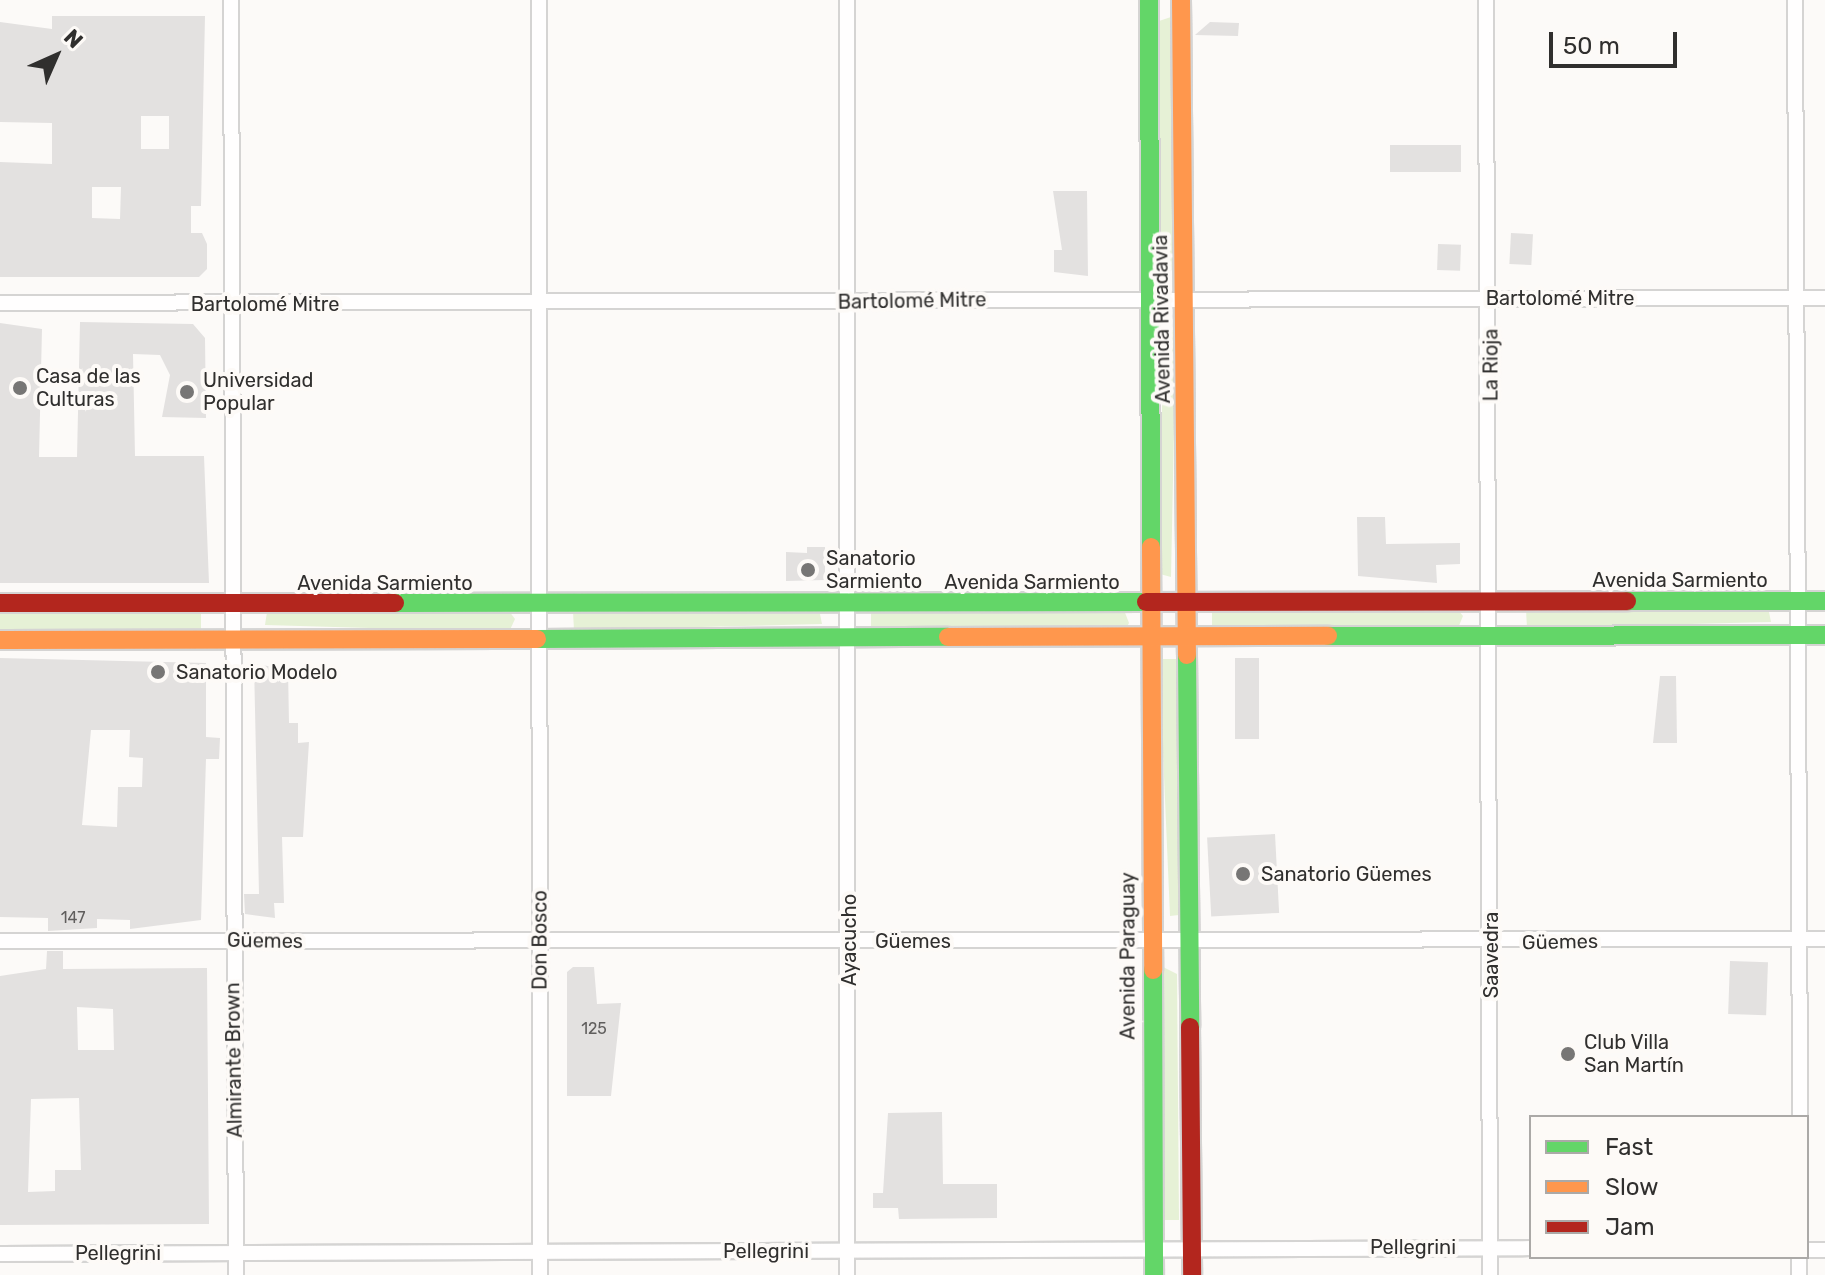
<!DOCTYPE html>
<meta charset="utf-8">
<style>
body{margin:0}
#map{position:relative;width:1825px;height:1275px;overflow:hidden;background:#fcfaf8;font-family:Rubik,sans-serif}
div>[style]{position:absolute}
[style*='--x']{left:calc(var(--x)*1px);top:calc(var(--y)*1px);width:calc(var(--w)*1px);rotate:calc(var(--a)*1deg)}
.green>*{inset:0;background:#e6f1d6;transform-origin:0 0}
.building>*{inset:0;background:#e3e1e0;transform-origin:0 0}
.roads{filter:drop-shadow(2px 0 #d5d4d3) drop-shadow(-2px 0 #d5d4d3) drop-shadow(0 2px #d5d4d3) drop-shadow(0 -2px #d5d4d3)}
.street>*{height:14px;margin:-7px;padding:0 7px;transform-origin:7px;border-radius:7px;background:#fffefe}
.fast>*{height:18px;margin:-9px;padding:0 9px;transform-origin:9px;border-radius:9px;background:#63d668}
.slow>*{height:18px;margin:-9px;padding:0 9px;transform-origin:9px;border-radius:9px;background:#ff974d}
.jam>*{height:18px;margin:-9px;padding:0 9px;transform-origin:9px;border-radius:9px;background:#b3261e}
.dots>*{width:22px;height:22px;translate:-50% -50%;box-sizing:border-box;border:4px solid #fdfaf7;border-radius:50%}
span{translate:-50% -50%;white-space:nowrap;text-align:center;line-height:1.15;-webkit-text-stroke:8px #fdfaf7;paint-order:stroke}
.number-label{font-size:16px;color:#605e5d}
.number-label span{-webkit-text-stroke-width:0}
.street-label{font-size:20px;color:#302f2e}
.poi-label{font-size:20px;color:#302f2e}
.left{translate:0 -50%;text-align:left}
.legend{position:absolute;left:1529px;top:1115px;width:280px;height:144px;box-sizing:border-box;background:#fdfaf7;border:2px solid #aba9a7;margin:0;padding:10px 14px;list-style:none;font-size:24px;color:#302f2e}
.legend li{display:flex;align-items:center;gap:16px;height:40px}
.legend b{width:40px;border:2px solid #aba9a7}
.north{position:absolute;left:16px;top:16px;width:80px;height:80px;-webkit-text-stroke:6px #fdfaf7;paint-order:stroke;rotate:45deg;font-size:22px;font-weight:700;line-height:32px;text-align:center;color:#302f2e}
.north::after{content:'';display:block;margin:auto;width:28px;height:36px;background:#302f2e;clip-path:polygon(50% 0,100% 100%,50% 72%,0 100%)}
.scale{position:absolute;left:1549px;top:32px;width:128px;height:36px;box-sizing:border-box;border:4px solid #302f2e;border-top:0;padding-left:10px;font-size:24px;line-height:28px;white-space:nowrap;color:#302f2e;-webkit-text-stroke:6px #fdfaf7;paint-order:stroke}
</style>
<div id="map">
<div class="green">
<i style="clip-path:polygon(1171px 17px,1174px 267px,1170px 272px,1158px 267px,1159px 21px)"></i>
<i style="clip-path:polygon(1163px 327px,1176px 331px,1171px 577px,1160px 574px)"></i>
<i style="clip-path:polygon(871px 610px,1124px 610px,1129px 623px,1126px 629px,871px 628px)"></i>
<i style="clip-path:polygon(1526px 610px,1769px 612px,1771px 622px,1527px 628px)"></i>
<i style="clip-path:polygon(509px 611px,515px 619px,509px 632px,265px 625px,267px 612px)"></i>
<i style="clip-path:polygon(1212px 611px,1459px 611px,1463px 616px,1458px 628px,1212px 628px)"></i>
<i style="clip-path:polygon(573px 612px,820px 614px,822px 624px,574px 630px)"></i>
<i style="left:201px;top:614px;width:18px;height:201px;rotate:90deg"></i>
<i style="clip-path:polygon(1159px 659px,1178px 659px,1179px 915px,1170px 916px)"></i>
<i style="clip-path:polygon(1163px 967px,1177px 974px,1179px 1220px,1162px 1220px)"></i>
</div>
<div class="building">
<i style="clip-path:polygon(evenodd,52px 16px,205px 16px,201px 206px,191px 206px,191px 233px,202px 233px,207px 244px,207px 269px,199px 277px,0 277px,0 162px,52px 164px,52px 123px,0 122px,0 22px,52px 29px,52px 16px,141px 116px,169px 116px,169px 149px,141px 149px,141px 116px,52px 16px,92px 187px,121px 187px,120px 219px,92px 218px,92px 187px)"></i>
<i style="clip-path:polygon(1210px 22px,1239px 23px,1238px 36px,1195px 35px)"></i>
<i style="left:1390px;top:145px;width:71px;height:27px"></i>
<i style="clip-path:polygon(1053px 191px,1087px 191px,1088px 276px,1054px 272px,1054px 250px,1062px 250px)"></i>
<i style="left:1511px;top:233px;width:22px;height:31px;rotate:3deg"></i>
<i style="left:1438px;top:244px;width:23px;height:26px;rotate:2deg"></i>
<i style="clip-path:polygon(80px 322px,193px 324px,205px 338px,206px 418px,162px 417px,170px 375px,160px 355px,133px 354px,135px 456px,204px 456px,209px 583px,0 583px,0 323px,42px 329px,39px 457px,77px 457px)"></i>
<i style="clip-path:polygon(1357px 517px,1385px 517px,1386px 544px,1460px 543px,1460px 564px,1436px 565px,1437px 583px,1358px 576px)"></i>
<i style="clip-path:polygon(807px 547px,825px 547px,825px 580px,786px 581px,786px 552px,807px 553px)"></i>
<i style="clip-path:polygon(evenodd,0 658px,206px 663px,206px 737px,220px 738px,219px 759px,206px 759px,201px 920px,130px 929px,130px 920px,97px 919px,97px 928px,48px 931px,48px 918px,0 917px,0 658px,91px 730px,130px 730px,129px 757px,143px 758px,142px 787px,118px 787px,117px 827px,82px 825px,91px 730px)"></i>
<i style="left:1235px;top:658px;width:24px;height:81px"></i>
<i style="clip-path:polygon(254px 664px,288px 669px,289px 723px,298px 723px,298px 743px,309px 742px,303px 837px,282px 837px,284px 903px,274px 903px,275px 918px,245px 914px,244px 894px,259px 894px)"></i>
<i style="clip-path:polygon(1660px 676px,1676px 676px,1677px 743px,1653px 743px)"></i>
<i style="left:1275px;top:834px;width:79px;height:68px;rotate:87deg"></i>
<i style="clip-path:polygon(evenodd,47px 951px,63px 951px,63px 969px,207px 968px,209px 1224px,0 1225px,0 976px,46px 969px,47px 951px,77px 1007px,113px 1009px,114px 1050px,78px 1050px,77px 1007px,47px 951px,79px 1098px,81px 1170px,55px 1170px,55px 1191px,28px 1192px,31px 1099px,79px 1098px)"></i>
<i style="left:1730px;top:961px;width:38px;height:53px;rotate:2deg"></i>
<i style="clip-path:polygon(573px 967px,594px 967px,597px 1004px,621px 1003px,611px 1096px,567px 1096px,567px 972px)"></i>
<i style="clip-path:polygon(942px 1112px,943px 1184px,997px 1184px,997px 1218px,899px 1219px,898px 1208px,873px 1208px,873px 1193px,883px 1193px,888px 1113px)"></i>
</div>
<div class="roads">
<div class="street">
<i style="--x:231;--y:0;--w:1275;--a:89.78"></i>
<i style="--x:539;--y:0;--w:1275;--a:89.96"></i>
<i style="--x:847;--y:0;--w:1275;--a:90"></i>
<i style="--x:1486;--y:0;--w:1275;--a:89.82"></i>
<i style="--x:1795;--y:0;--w:1117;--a:89.74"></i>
<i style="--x:0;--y:303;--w:1825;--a:-0.16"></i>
<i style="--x:0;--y:941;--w:1825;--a:-0.06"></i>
<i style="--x:1807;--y:1250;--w:18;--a:0"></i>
<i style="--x:0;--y:1254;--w:1531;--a:-0.22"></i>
<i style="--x:1799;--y:1257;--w:18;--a:90"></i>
</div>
<div class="fast">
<i style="--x:1149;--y:0;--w:547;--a:89.79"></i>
<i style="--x:1627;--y:601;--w:198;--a:0"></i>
<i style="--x:395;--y:603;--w:751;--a:-0.08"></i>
<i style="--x:1328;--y:636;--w:497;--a:-0.1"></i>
<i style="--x:537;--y:639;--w:411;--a:-0.3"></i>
<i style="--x:1187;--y:655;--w:372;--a:89.5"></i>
<i style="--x:1153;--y:970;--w:305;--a:89.8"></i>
</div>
<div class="slow">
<i style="--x:1181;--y:0;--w:655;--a:89.48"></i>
<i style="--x:1151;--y:547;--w:423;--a:89.7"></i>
<i style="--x:948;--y:637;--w:380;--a:-0.2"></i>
<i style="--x:0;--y:640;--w:537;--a:-0.11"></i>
</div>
<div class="jam">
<i style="--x:1146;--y:602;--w:481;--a:-0.1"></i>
<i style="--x:0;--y:603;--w:395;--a:0"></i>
<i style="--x:1190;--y:1027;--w:248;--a:89.5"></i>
</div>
</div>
<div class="dots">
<i style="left:20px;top:388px;background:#777675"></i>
<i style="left:187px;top:392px;background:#777675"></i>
<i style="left:808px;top:570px;background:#777675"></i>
<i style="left:158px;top:672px;background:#777675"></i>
<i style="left:1243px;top:874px;background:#777675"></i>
<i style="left:1568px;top:1054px;background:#777675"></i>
</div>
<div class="number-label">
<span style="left:73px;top:918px">147</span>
<span style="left:594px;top:1029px">125</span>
</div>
<div class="street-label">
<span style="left:1560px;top:298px">Bartolomé Mitre</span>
<span style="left:912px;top:301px;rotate:-1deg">Bartolomé Mitre</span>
<span style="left:265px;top:304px">Bartolomé Mitre</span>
<span style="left:1162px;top:319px;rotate:-91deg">Avenida Rivadavia</span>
<span style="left:1491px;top:365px;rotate:-90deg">La Rioja</span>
<span style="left:1680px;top:580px">Avenida Sarmiento</span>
<span style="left:1032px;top:582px">Avenida Sarmiento</span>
<span style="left:385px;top:583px">Avenida Sarmiento</span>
<span style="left:540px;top:940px;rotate:-90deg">Don Bosco</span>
<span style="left:849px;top:940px;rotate:-90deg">Ayacucho</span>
<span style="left:265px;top:941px;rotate:1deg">Güemes</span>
<span style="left:913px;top:941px">Güemes</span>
<span style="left:1560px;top:942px;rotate:-1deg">Güemes</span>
<span style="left:1491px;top:955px;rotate:-90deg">Saavedra</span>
<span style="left:1128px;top:956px;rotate:-90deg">Avenida Paraguay</span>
<span style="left:234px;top:1060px;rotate:-91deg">Almirante Brown</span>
<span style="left:1413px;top:1247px">Pellegrini</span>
<span style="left:766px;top:1251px">Pellegrini</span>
<span style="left:118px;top:1253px">Pellegrini</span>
</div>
<div class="poi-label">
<span class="left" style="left:36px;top:388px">Casa de las<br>Culturas</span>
<span class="left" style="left:203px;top:392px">Universidad<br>Popular</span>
<span class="left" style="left:826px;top:570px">Sanatorio<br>Sarmiento</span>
<span class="left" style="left:176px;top:672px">Sanatorio Modelo</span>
<span class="left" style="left:1261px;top:874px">Sanatorio Güemes</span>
<span class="left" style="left:1584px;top:1054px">Club Villa<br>San Martín</span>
</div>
<ul class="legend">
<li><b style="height:10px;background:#63d668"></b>Fast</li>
<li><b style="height:10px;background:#ff974d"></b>Slow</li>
<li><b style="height:10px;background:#b3261e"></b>Jam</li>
</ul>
<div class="north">N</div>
<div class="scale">50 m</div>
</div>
